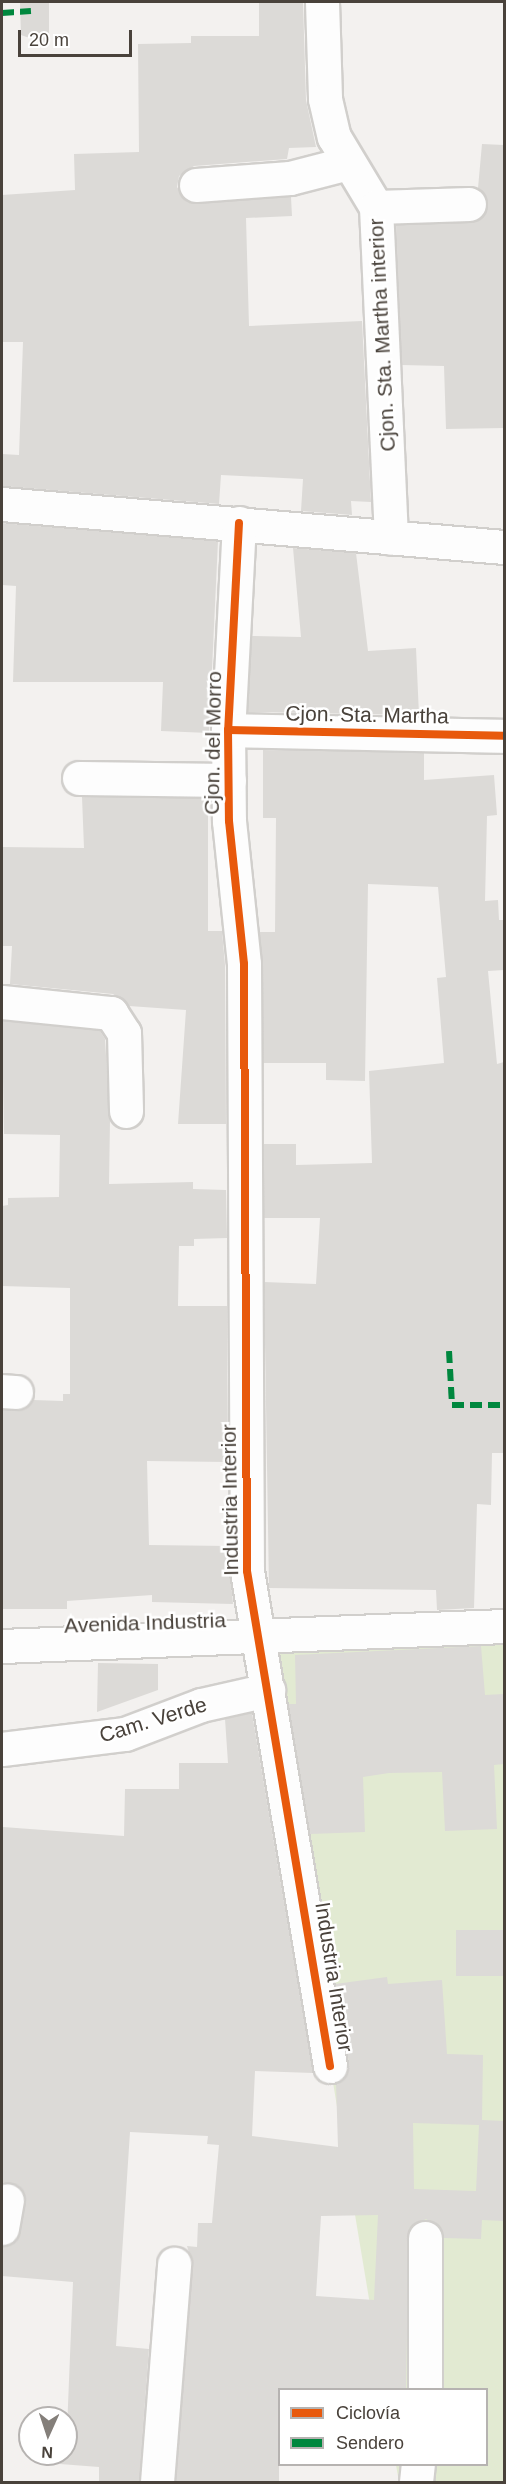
<!DOCTYPE html>
<meta charset="utf-8">
<style>
body{margin:0}
#map{position:relative;width:506px;height:2484px;overflow:hidden;background:#f3f1ef;font-family:Arial,sans-serif}
div>[style]{position:absolute}
[style*='--x']{left:calc(var(--x)*1px);top:calc(var(--y)*1px);width:calc(var(--w)*1px);rotate:calc(var(--a)*1deg)}
.green>*{inset:0;background:#e2ead2}
.building>*{inset:0;background:#dcdad7;transform-origin:0 0}
.roads{filter:drop-shadow(2px 0 #d1cfcc) drop-shadow(-2px 0 #d1cfcc) drop-shadow(0 2px #d1cfcc) drop-shadow(0 -2px #d1cfcc)}
.minor>*{height:33px;margin:-16.5px;padding:0 16.5px;transform-origin:16.5px;border-radius:16.5px;background:#fdfdfd}
.quiet>*{height:6px;margin-top:-3px;transform-origin:0;background:repeating-linear-gradient(90deg,#00873e 0 12px,transparent 0 18px)}
.cycleway>*{height:8px;margin:-4px;padding:0 4px;transform-origin:4px;border-radius:4px;background:#e8590c}
span{translate:-50% -50%;white-space:nowrap;text-align:center;line-height:1.15;-webkit-text-stroke:5px #fff;paint-order:stroke}
.street-label{font-size:21px;color:#49423b}
.frame{position:absolute;inset:0;border:3px solid #49423b;pointer-events:none}
.legend{position:absolute;left:278px;top:2388px;width:210px;height:78px;box-sizing:border-box;background:#fff;border:2px solid #b6b3b1;margin:0;padding:8px 10px;list-style:none;font-size:18px;color:#49423b}
.legend li{display:flex;align-items:center;gap:12px;height:30px}
.legend b{width:30px;border:2px solid #b6b3b1}
.north{position:absolute;left:18px;top:2406px;width:60px;height:60px;box-sizing:border-box;background:#fff;border:2px solid #b6b3b1;border-radius:50%;rotate:183deg;font-size:16px;font-weight:700;line-height:24px;text-align:center;color:#49423b}
.north::after{content:'';display:block;margin:auto;width:21px;height:27px;background:#847f7a;clip-path:polygon(50% 0,100% 100%,50% 72%,0 100%)}
.scale{position:absolute;left:18px;top:30px;width:114px;height:27px;box-sizing:border-box;border:3px solid #49423b;border-top:0;padding-left:8px;font-size:18px;line-height:21px;white-space:nowrap;color:#49423b;-webkit-text-stroke:4px #fff;paint-order:stroke}
</style>
<div id="map">
<div class="green">
<i style="clip-path:polygon(504px 1627px,504px 2482px,399px 2482px,396px 2465px,486px 2464px,486px 2390px,384px 2389px,259px 1638px)"></i>
</div>
<div class="building">
<i style="clip-path:polygon(20px 2px,49px 2px,49px 45px,21px 35px)"></i>
<i style="clip-path:polygon(259px 2px,303px 2px,306px 100px,316px 147px,289px 148px,287px 159px,194px 166px,179px 176px,177px 187px,187px 202px,197px 204px,291px 197px,292px 216px,246px 218px,249px 326px,362px 321px,371px 502px,351px 501px,352px 515px,301px 511px,303px 479px,221px 475px,219px 504px,2px 486px,2px 454px,19px 455px,23px 342px,2px 342px,2px 195px,75px 190px,74px 154px,139px 152px,138px 44px,191px 43px,191px 36px,259px 36px)"></i>
<i style="clip-path:polygon(482px 144px,504px 145px,504px 428px,446px 429px,444px 366px,402px 365px,396px 225px,479px 220px,488px 204px,478px 188px)"></i>
<i style="clip-path:polygon(2px 523px,218px 541px,209px 733px,161px 731px,163px 682px,13px 682px,16px 586px,2px 585px)"></i>
<i style="clip-path:polygon(293px 548px,356px 553px,368px 651px,416px 648px,419px 715px,248px 712px,252px 636px,301px 637px)"></i>
<i style="clip-path:polygon(263px 750px,424px 753px,424px 780px,494px 775px,497px 815px,487px 816px,485px 901px,498px 900px,499px 920px,504px 920px,504px 970px,488px 971px,497px 1064px,504px 1062px,504px 1453px,492px 1453px,491px 1505px,477px 1504px,474px 1608px,437px 1610px,436px 1590px,269px 1588px,264px 1282px,316px 1284px,320px 1218px,264px 1218px,264px 1144px,296px 1144px,296px 1165px,372px 1163px,369px 1071px,444px 1063px,437px 978px,446px 977px,438px 887px,368px 884px,365px 1081px,326px 1080px,326px 1063px,263px 1063px,259px 932px,275px 932px,276px 818px,263px 818px)"></i>
<i style="clip-path:polygon(82px 797px,208px 798px,208px 931px,222px 931px,225px 965px,226px 1124px,178px 1124px,186px 1010px,129px 1006px,113px 994px,10px 984px,12px 946px,2px 946px,2px 847px,84px 848px)"></i>
<i style="clip-path:polygon(2px 1021px,100px 1031px,105px 1039px,110px 1121px,109px 1184px,193px 1182px,193px 1189px,226px 1190px,227px 1238px,194px 1239px,194px 1246px,179px 1246px,178px 1306px,227px 1306px,228px 1462px,147px 1461px,149px 1545px,228px 1546px,233px 1604px,152px 1602px,152px 1595px,67px 1601px,67px 1609px,2px 1609px,2px 1410px,24px 1409px,33px 1400px,63px 1401px,63px 1394px,70px 1394px,70px 1288px,2px 1286px,2px 1206px,8px 1205px,8px 1198px,59px 1197px,60px 1135px,4px 1134px)"></i>
<i style="clip-path:polygon(481px 1646px,485px 1695px,504px 1694px,504px 1764px,494px 1765px,497px 1829px,445px 1831px,442px 1772px,389px 1773px,363px 1777px,365px 1832px,310px 1834px,288px 1704px,296px 1704px,295px 1655px)"></i>
<i style="clip-path:polygon(98px 1663px,158px 1664px,158px 1690px,97px 1712px)"></i>
<i style="clip-path:polygon(evenodd,252px 1713px,313px 2073px,255px 2071px,252px 2136px,338px 2147px,336px 2083px,349px 2063px,335px 1984px,387px 1977px,388px 1984px,442px 1980px,447px 2054px,483px 2055px,482px 2120px,504px 2121px,504px 2221px,482px 2220px,481px 2239px,444px 2238px,441px 2228px,426px 2219px,409px 2228px,406px 2390px,279px 2390px,279px 2482px,176px 2482px,193px 2265px,187px 2246px,197px 2247px,198px 2223px,212px 2223px,219px 2145px,207px 2144px,208px 2136px,130px 2132px,116px 2346px,149px 2349px,139px 2482px,99px 2482px,99px 2467px,60px 2464px,61px 2454px,66px 2454px,73px 2282px,2px 2276px,2px 2246px,17px 2240px,25px 2203px,19px 2186px,2px 2182px,3px 1827px,124px 1836px,125px 1789px,179px 1789px,179px 1763px,228px 1763px,225px 1719px,252px 1713px,413px 2123px,479px 2125px,476px 2191px,414px 2189px,413px 2123px,252px 1713px,378px 2215px,374px 2300px,316px 2296px,321px 2216px,378px 2215px)"></i>
<i style="left:504px;top:1930px;width:46px;height:48px;rotate:90deg"></i>
</div>
<div class="roads">
<div class="minor">
<i style="--x:322;--y:2;--w:97;--a:88.2"></i>
<i style="--x:325;--y:99;--w:39;--a:77"></i>
<i style="--x:334;--y:137;--w:82;--a:59"></i>
<i style="--x:376;--y:207;--w:331;--a:87.4"></i>
<i style="--x:196;--y:185;--w:94;--a:-4.3"></i>
<i style="--x:290;--y:178;--w:60;--a:-14.5"></i>
<i style="--x:376;--y:207;--w:93;--a:-1.8"></i>
<i style="--x:2;--y:504;--w:504;--a:4.9"></i>
<i style="--x:239;--y:523;--w:207;--a:93"></i>
<i style="--x:228;--y:730;--w:91;--a:89.4"></i>
<i style="--x:229;--y:821;--w:144;--a:84"></i>
<i style="--x:244;--y:964;--w:607;--a:89.72"></i>
<i style="--x:247;--y:1571;--w:502;--a:80.48"></i>
<i style="--x:228;--y:730;--w:276;--a:1.2"></i>
<i style="--x:79;--y:778;--w:150;--a:0.8"></i>
<i style="--x:2;--y:1002;--w:110;--a:5.8"></i>
<i style="--x:111;--y:1013;--w:24;--a:57"></i>
<i style="--x:124;--y:1033;--w:78;--a:88.5"></i>
<i style="--x:2;--y:1391;--w:14;--a:4"></i>
<i style="--x:2;--y:1646;--w:502;--a:-2.28"></i>
<i style="--x:2;--y:1749;--w:124;--a:-7"></i>
<i style="--x:125;--y:1734;--w:81;--a:-20.9"></i>
<i style="--x:201;--y:1705;--w:69;--a:-12.6"></i>
<i style="--x:2;--y:2228;--w:28;--a:-80"></i>
<i style="--x:425;--y:2390;--w:152;--a:-90"></i>
<i style="--x:157;--y:2482;--w:219;--a:-85.5"></i>
<i style="--x:416;--y:2482;--w:18;--a:-84"></i>
</div>
</div>
<div class="quiet">
<i style="--x:2;--y:13;--w:29;--a:-4"></i>
<i style="--x:449;--y:1351;--w:54;--a:86.8"></i>
<i style="--x:452;--y:1405;--w:52;--a:0"></i>
</div>
<div class="cycleway">
<i style="--x:239;--y:523;--w:207;--a:93"></i>
<i style="--x:228;--y:730;--w:91;--a:89.4"></i>
<i style="--x:229;--y:821;--w:144;--a:84"></i>
<i style="--x:244;--y:964;--w:607;--a:89.72"></i>
<i style="--x:247;--y:1571;--w:502;--a:80.48"></i>
<i style="--x:228;--y:730;--w:276;--a:1.2"></i>
</div>
<div class="street-label">
<span style="left:382px;top:335px;rotate:-93deg">Cjon. Sta. Martha interior</span>
<span style="left:367px;top:715px;rotate:1deg">Cjon. Sta. Martha</span>
<span style="left:213px;top:743px;rotate:-89deg">Cjon. del Morro</span>
<span style="left:230px;top:1500px;rotate:-91deg">Industria Interior</span>
<span style="left:145px;top:1623px;rotate:-2deg">Avenida Industria</span>
<span style="left:153px;top:1720px;rotate:-17deg">Cam. Verde</span>
<span style="left:334px;top:1977px;rotate:81deg">Industria Interior</span>
</div>
<div class="frame"></div>
<ul class="legend">
<li><b style="height:8px;background:#e8590c"></b>Ciclovía</li>
<li><b style="height:8px;background:#00873e"></b>Sendero</li>
</ul>
<div class="north">N</div>
<div class="scale">20 m</div>
</div>
